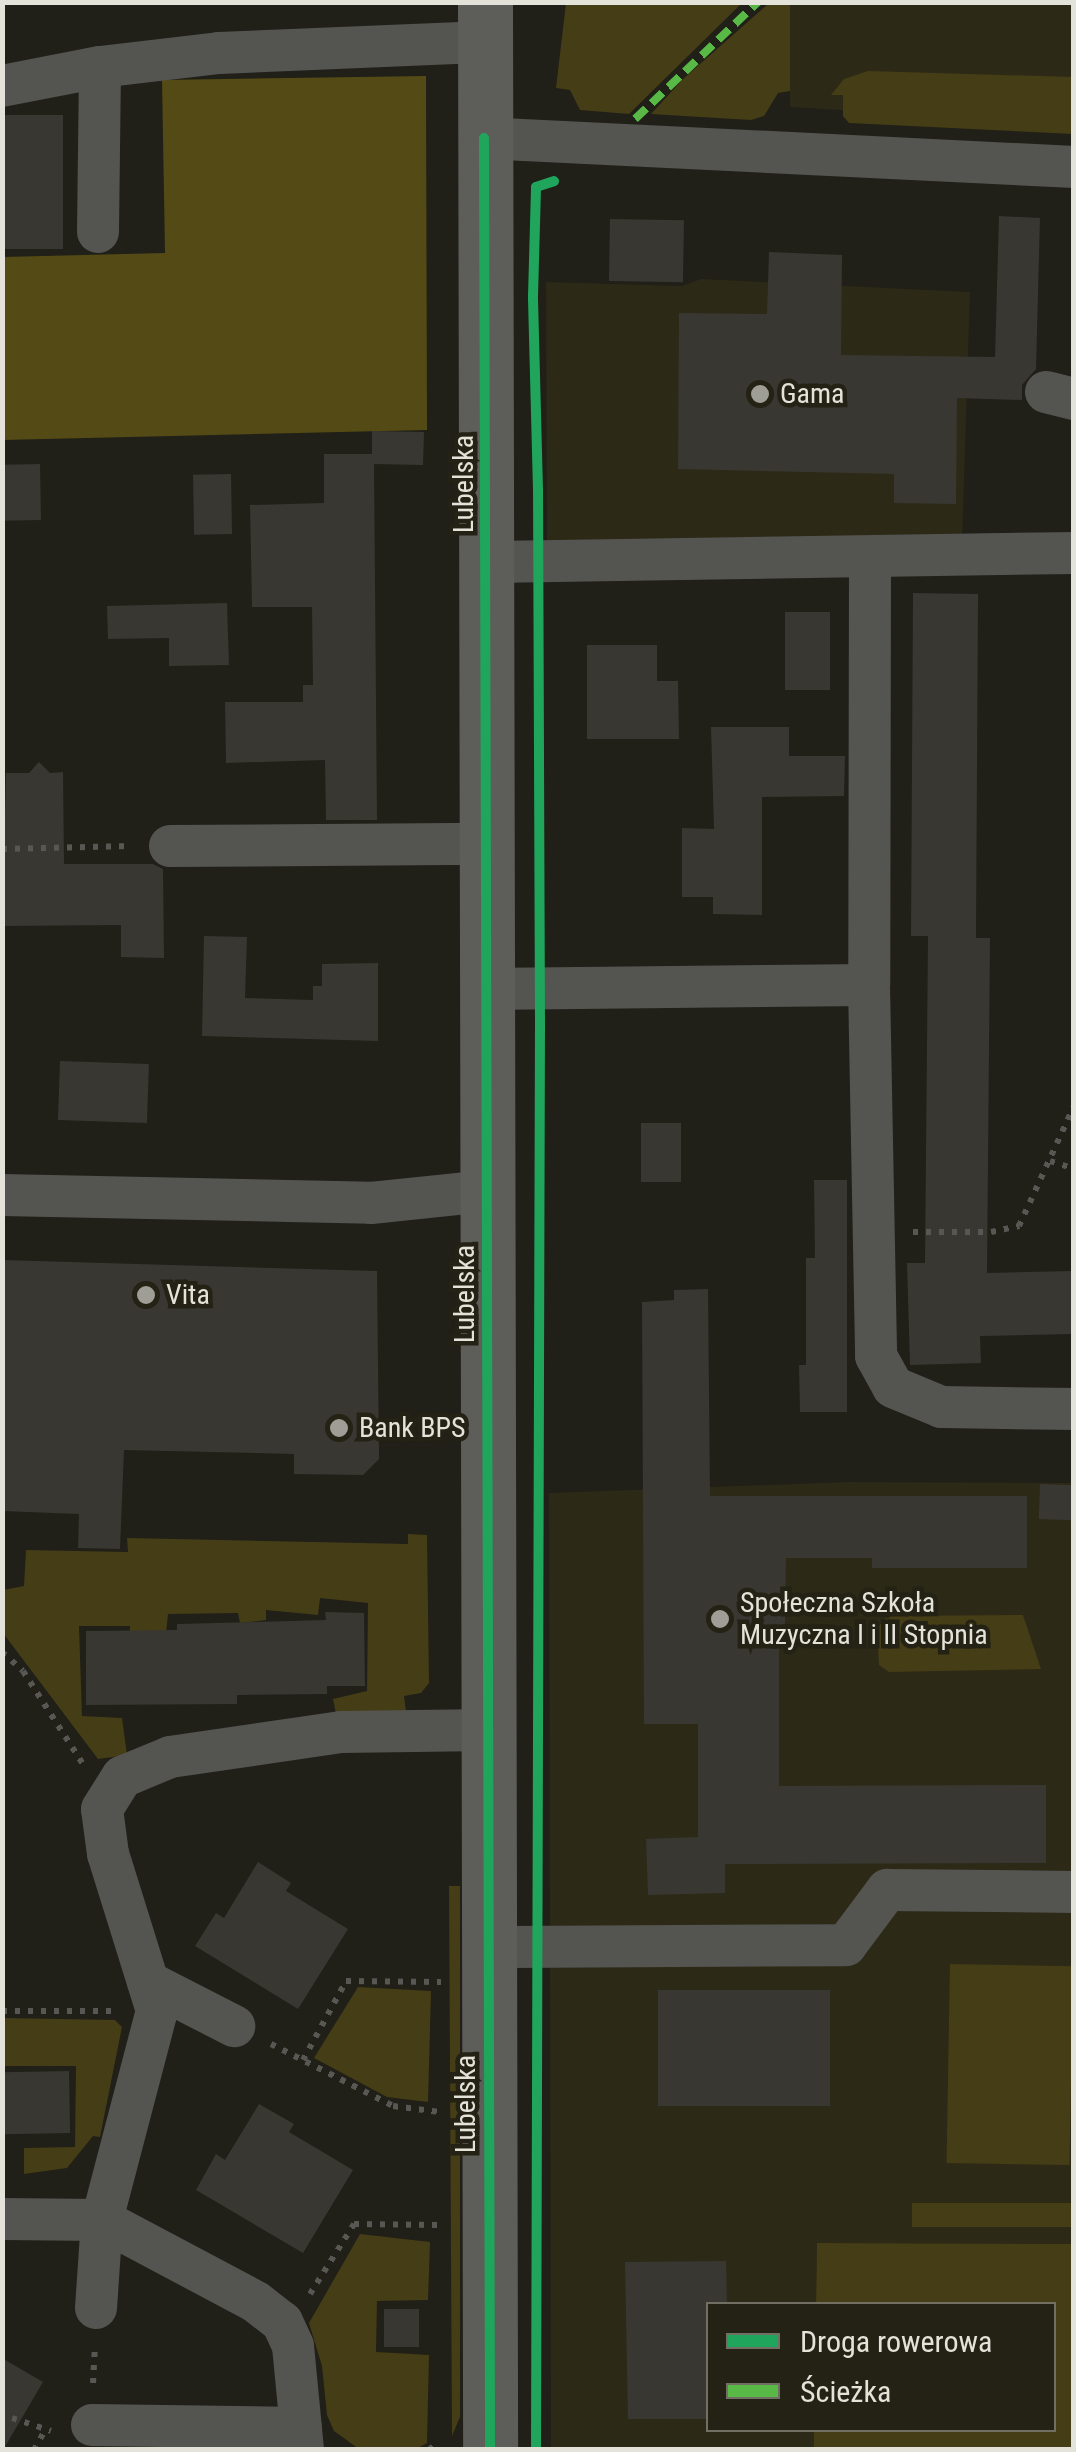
<!DOCTYPE html>
<meta charset="utf-8">
<style>
body{margin:0}
#map{position:relative;width:1076px;height:2452px;overflow:hidden;background:#201f18;font-family:"Roboto Condensed",sans-serif}
div>[style]{position:absolute}
[style*='--x']{left:calc(var(--x)*1px);top:calc(var(--y)*1px);width:calc(var(--w)*1px);rotate:calc(var(--a)*1deg)}
.built>*{inset:0;background:#2d2917}
.green>*{inset:0;background:#453d15;transform-origin:0 0}
.forest>*{inset:0;background:#544a15}
.building>*{inset:0;background:#383731;transform-origin:0 0}
.path>*{height:6px;margin-top:-3px;transform-origin:0;background:repeating-linear-gradient(90deg,#585754 0 5px,transparent 0 13px)}
.minor>*{height:42px;margin:-21px;padding:0 21px;transform-origin:21px;border-radius:21px;background:#545451}
.major>*{height:55px;margin:-27.5px;padding:0 27.5px;transform-origin:27.5px;border-radius:27.5px;background:#5d5d59}
.quiet>*{height:8px;margin-top:-4px;transform-origin:0;background:repeating-linear-gradient(90deg,#58b947 0 15px,transparent 0 23px)}
.cycleway>*{height:10px;margin:-5px;padding:0 5px;transform-origin:5px;border-radius:5px;background:#20a55d}
.dots>*{width:28px;height:28px;translate:-50% -50%;box-sizing:border-box;border:5px solid #242115;border-radius:50%}
span{translate:-50% -50%;white-space:nowrap;text-align:center;line-height:1.15;-webkit-text-stroke:9px #242115;paint-order:stroke}
.poi-label{font-size:28px;color:#e4e3da}
.left{translate:0 -50%;text-align:left}
.street-label{font-size:28px;color:#e4e3da}
.frame{position:absolute;inset:0;border:5px solid #e4e3da;pointer-events:none}
.legend{position:absolute;left:706px;top:2302px;width:350px;height:130px;box-sizing:border-box;background:#242115;border:2px solid #716f64;margin:0;padding:12px 18px;list-style:none;font-size:30px;color:#e4e3da}
.legend li{display:flex;align-items:center;gap:20px;height:50px}
.legend b{width:50px;border:2px solid #716f64}
</style>
<div id="map">
<div class="built">
<i style="clip-path:polygon(790px 3px,1073px 3px,1073px 124px,790px 107px)"></i>
<i style="clip-path:polygon(701px 279px,970px 292px,962px 543px,547px 550px,546px 282px,682px 286px)"></i>
<i style="clip-path:polygon(847px 1482px,1073px 1483px,1073px 2244px,817px 2243px,816px 2304px,708px 2304px,708px 2430px,814px 2430px,814px 2449px,551px 2449px,549px 1493px)"></i>
</div>
<div class="green">
<i style="clip-path:polygon(566px 3px,566px 2px,742px 3px,629px 114px,580px 110px,570px 90px,556px 88px)"></i>
<i style="clip-path:polygon(769px 3px,790px 3px,790px 91px,778px 93px,764px 116px,751px 120px,651px 114px,683px 79px)"></i>
<i style="clip-path:polygon(868px 71px,1073px 77px,1073px 134px,849px 123px,843px 116px,843px 95px,831px 95px,844px 79px)"></i>
<i style="clip-path:polygon(408px 1534px,427px 1535px,429px 1683px,421px 1693px,404px 1696px,406px 1711px,337px 1719px,333px 1699px,367px 1691px,368px 1603px,320px 1598px,318px 1615px,266px 1610px,266px 1620px,240px 1623px,238px 1613px,168px 1614px,166px 1634px,130px 1633px,130px 1626px,79px 1626px,82px 1716px,122px 1718px,127px 1755px,98px 1759px,3px 1633px,3px 1590px,24px 1586px,26px 1550px,128px 1552px,127px 1538px,408px 1544px)"></i>
<i style="clip-path:polygon(1023px 1615px,1041px 1669px,889px 1672px,879px 1665px,877px 1628px,888px 1616px)"></i>
<i style="clip-path:polygon(449px 1886px,460px 1886px,460px 2417px,452px 2436px)"></i>
<i style="left:950px;top:1964px;width:123px;height:199px;rotate:1deg"></i>
<i style="clip-path:polygon(358px 1987px,431px 1991px,428px 2102px,387px 2097px,314px 2058px)"></i>
<i style="clip-path:polygon(3px 2018px,115px 2020px,122px 2027px,100px 2137px,93px 2136px,67px 2168px,24px 2174px,24px 2148px,75px 2147px,76px 2066px,3px 2066px)"></i>
<i style="left:912px;top:2203px;width:161px;height:24px"></i>
<i style="clip-path:polygon(360px 2234px,430px 2242px,428px 2300px,377px 2301px,376px 2352px,429px 2355px,427px 2443px,416px 2449px,359px 2449px,334px 2431px,327px 2415px,322px 2366px,309px 2323px)"></i>
<i style="clip-path:polygon(817px 2243px,1073px 2244px,1073px 2449px,814px 2449px,814px 2430px,1054px 2430px,1054px 2304px,816px 2304px)"></i>
</div>
<div class="forest">
<i style="clip-path:polygon(426px 76px,427px 430px,3px 440px,2px 257px,165px 253px,162px 80px)"></i>
</div>
<div class="building">
<i style="left:2px;top:115px;width:61px;height:134px"></i>
<i style="clip-path:polygon(999px 216px,1040px 218px,1036px 369px,1022px 385px,1022px 400px,957px 398px,956px 504px,894px 503px,894px 474px,678px 469px,679px 313px,767px 314px,769px 252px,842px 255px,841px 355px,995px 357px)"></i>
<i style="left:610px;top:219px;width:74px;height:62px;rotate:1deg"></i>
<i style="clip-path:polygon(372px 431px,424px 432px,423px 465px,374px 464px,377px 820px,326px 820px,325px 760px,226px 763px,225px 702px,303px 702px,303px 685px,313px 685px,312px 607px,252px 607px,250px 505px,324px 503px,324px 454px,372px 454px)"></i>
<i style="left:40px;top:464px;width:56px;height:38px;rotate:89deg"></i>
<i style="left:231px;top:474px;width:60px;height:38px;rotate:89deg"></i>
<i style="clip-path:polygon(913px 593px,978px 594px,976px 938px,990px 938px,987px 1273px,1074px 1271px,1074px 1334px,980px 1336px,981px 1363px,910px 1365px,907px 1263px,925px 1263px,928px 936px,911px 936px)"></i>
<i style="clip-path:polygon(227px 603px,229px 665px,169px 666px,169px 638px,108px 639px,107px 606px)"></i>
<i style="left:785px;top:612px;width:45px;height:78px"></i>
<i style="clip-path:polygon(587px 645px,657px 645px,657px 681px,678px 681px,679px 739px,587px 739px)"></i>
<i style="clip-path:polygon(711px 727px,789px 727px,789px 756px,845px 756px,844px 796px,762px 797px,762px 915px,713px 914px,713px 897px,682px 897px,682px 828px,714px 829px)"></i>
<i style="clip-path:polygon(39px 762px,50px 773px,63px 772px,64px 864px,153px 864px,163px 869px,164px 958px,121px 957px,121px 925px,2px 926px,6px 773px,29px 773px)"></i>
<i style="clip-path:polygon(204px 936px,247px 937px,245px 998px,313px 1000px,313px 986px,322px 986px,322px 964px,378px 963px,378px 1041px,202px 1036px)"></i>
<i style="left:60px;top:1061px;width:89px;height:59px;rotate:2deg"></i>
<i style="left:641px;top:1123px;width:40px;height:59px"></i>
<i style="clip-path:polygon(814px 1180px,847px 1180px,847px 1412px,800px 1412px,799px 1365px,806px 1365px,806px 1258px,815px 1258px)"></i>
<i style="clip-path:polygon(2px 1260px,377px 1271px,379px 1459px,363px 1475px,294px 1474px,294px 1454px,124px 1450px,120px 1549px,78px 1548px,79px 1514px,2px 1511px)"></i>
<i style="clip-path:polygon(708px 1289px,710px 1496px,1027px 1496px,1027px 1568px,872px 1568px,872px 1558px,786px 1558px,785px 1626px,779px 1627px,779px 1786px,1046px 1785px,1046px 1863px,725px 1864px,725px 1893px,648px 1895px,646px 1839px,698px 1837px,698px 1724px,644px 1724px,642px 1302px,674px 1300px,674px 1290px)"></i>
<i style="left:1040px;top:1484px;width:34px;height:35px;rotate:2deg"></i>
<i style="clip-path:polygon(325px 1612px,364px 1613px,365px 1686px,327px 1686px,327px 1694px,237px 1695px,237px 1704px,86px 1705px,86px 1631px,177px 1630px,177px 1624px,326px 1620px)"></i>
<i style="clip-path:polygon(258px 1862px,291px 1883px,286px 1891px,348px 1929px,298px 2009px,195px 1946px,216px 1913px,224px 1918px)"></i>
<i style="left:830px;top:1990px;width:116px;height:172px;rotate:90deg"></i>
<i style="left:69px;top:2071px;width:62px;height:67px;rotate:89deg"></i>
<i style="clip-path:polygon(259px 2104px,294px 2124px,289px 2132px,353px 2170px,303px 2253px,196px 2190px,216px 2154px,225px 2160px)"></i>
<i style="clip-path:polygon(726px 2261px,727px 2304px,708px 2304px,708px 2419px,628px 2419px,625px 2262px)"></i>
<i style="left:384px;top:2309px;width:35px;height:38px"></i>
<i style="clip-path:polygon(2px 2358px,43px 2382px,3px 2450px,2px 2450px)"></i>
</div>
<div class="path">
<i style="--x:2;--y:849;--w:129;--a:-1.3"></i>
<i style="--x:1050;--y:1161;--w:25;--a:18"></i>
<i style="--x:913;--y:1232;--w:78;--a:0"></i>
<i style="--x:991;--y:1232;--w:29;--a:-12"></i>
<i style="--x:1019;--y:1226;--w:132;--a:-65.4"></i>
<i style="--x:2;--y:1652;--w:28;--a:42"></i>
<i style="--x:23;--y:1671;--w:111;--a:57.2"></i>
<i style="--x:2;--y:2011;--w:114;--a:0"></i>
<i style="--x:271;--y:2044;--w:137;--a:26.9"></i>
<i style="--x:393;--y:2106;--w:47;--a:7.3"></i>
<i style="--x:303;--y:2060;--w:90;--a:-61.4"></i>
<i style="--x:346;--y:1981;--w:95;--a:0.6"></i>
<i style="--x:310;--y:2294;--w:83;--a:-57.8"></i>
<i style="--x:354;--y:2224;--w:85;--a:0.7"></i>
<i style="--x:93;--y:2383;--w:37;--a:-87"></i>
<i style="--x:12;--y:2418;--w:41;--a:18.4"></i>
<i style="--x:34;--y:2450;--w:23;--a:-61"></i>
<i style="--x:429;--y:2450;--w:12;--a:-42"></i>
</div>
<div class="minor">
<i style="--x:2;--y:86;--w:100;--a:-11"></i>
<i style="--x:100;--y:67;--w:120;--a:-6.7"></i>
<i style="--x:219;--y:53;--w:266;--a:-2.4"></i>
<i style="--x:484;--y:138;--w:591;--a:2.81"></i>
<i style="--x:98;--y:232;--w:165;--a:-89.3"></i>
<i style="--x:1046;--y:392;--w:29;--a:14"></i>
<i style="--x:870;--y:558;--w:427;--a:90.1"></i>
<i style="--x:869;--y:985;--w:371;--a:88.9"></i>
<i style="--x:876;--y:1356;--w:35;--a:61"></i>
<i style="--x:893;--y:1387;--w:52;--a:22.6"></i>
<i style="--x:941;--y:1407;--w:133;--a:0.9"></i>
<i style="--x:486;--y:562;--w:588;--a:-0.88"></i>
<i style="--x:170;--y:846;--w:317;--a:-0.4"></i>
<i style="--x:487;--y:989;--w:382;--a:-0.6"></i>
<i style="--x:2;--y:1195;--w:369;--a:1.2"></i>
<i style="--x:371;--y:1203;--w:117;--a:-5.9"></i>
<i style="--x:488;--y:1947;--w:358;--a:-0.3"></i>
<i style="--x:846;--y:1945;--w:69;--a:-53.3"></i>
<i style="--x:887;--y:1890;--w:187;--a:0.6"></i>
<i style="--x:148;--y:1982;--w:97;--a:27.1"></i>
<i style="--x:2;--y:2219;--w:100;--a:0.6"></i>
<i style="--x:102;--y:2220;--w:174;--a:28"></i>
<i style="--x:256;--y:2302;--w:33;--a:38"></i>
<i style="--x:282;--y:2322;--w:26;--a:65"></i>
<i style="--x:293;--y:2346;--w:104;--a:84.5"></i>
<i style="--x:96;--y:2308;--w:88;--a:-86.1"></i>
<i style="--x:102;--y:2220;--w:216;--a:-75.3"></i>
<i style="--x:157;--y:2011;--w:164;--a:-107.3"></i>
<i style="--x:108;--y:1854;--w:45;--a:-97.6"></i>
<i style="--x:102;--y:1809;--w:38;--a:-58"></i>
<i style="--x:122;--y:1777;--w:52;--a:-22.6"></i>
<i style="--x:170;--y:1757;--w:173;--a:-8.3"></i>
<i style="--x:341;--y:1732;--w:147;--a:-0.8"></i>
<i style="--x:92;--y:2425;--w:209;--a:0.8"></i>
</div>
<div class="major">
<i style="--x:485;--y:2;--w:2448;--a:89.88"></i>
</div>
<div class="quiet">
<i style="--x:635;--y:119;--w:170;--a:-43.6"></i>
</div>
<div class="cycleway">
<i style="--x:484;--y:138;--w:2312;--a:89.85"></i>
<i style="--x:536;--y:2450;--w:1421;--a:-89.84"></i>
<i style="--x:540;--y:1029;--w:539;--a:-90.21"></i>
<i style="--x:538;--y:490;--w:194;--a:-91.5"></i>
<i style="--x:533;--y:296;--w:109;--a:-88.4"></i>
<i style="--x:536;--y:187;--w:19;--a:-18"></i>
</div>
<div class="dots">
<i style="left:760px;top:394px;background:#9f9e96"></i>
<i style="left:146px;top:1295px;background:#9f9e96"></i>
<i style="left:339px;top:1428px;background:#9f9e96"></i>
<i style="left:720px;top:1619px;background:#9f9e96"></i>
</div>
<div class="poi-label">
<span class="left" style="left:780px;top:394px">Gama</span>
<span class="left" style="left:166px;top:1295px">Vita</span>
<span class="left" style="left:359px;top:1428px">Bank BPS</span>
<span class="left" style="left:740px;top:1619px">Społeczna Szkoła<br>Muzyczna I i II Stopnia</span>
</div>
<div class="street-label">
<span style="left:464px;top:484px;rotate:-90deg">Lubelska</span>
<span style="left:465px;top:1294px;rotate:-90deg">Lubelska</span>
<span style="left:466px;top:2104px;rotate:-90deg">Lubelska</span>
</div>
<div class="frame"></div>
<ul class="legend">
<li><b style="height:12px;background:#20a55d"></b>Droga rowerowa</li>
<li><b style="height:12px;background:#58b947"></b>Ścieżka</li>
</ul>
</div>
